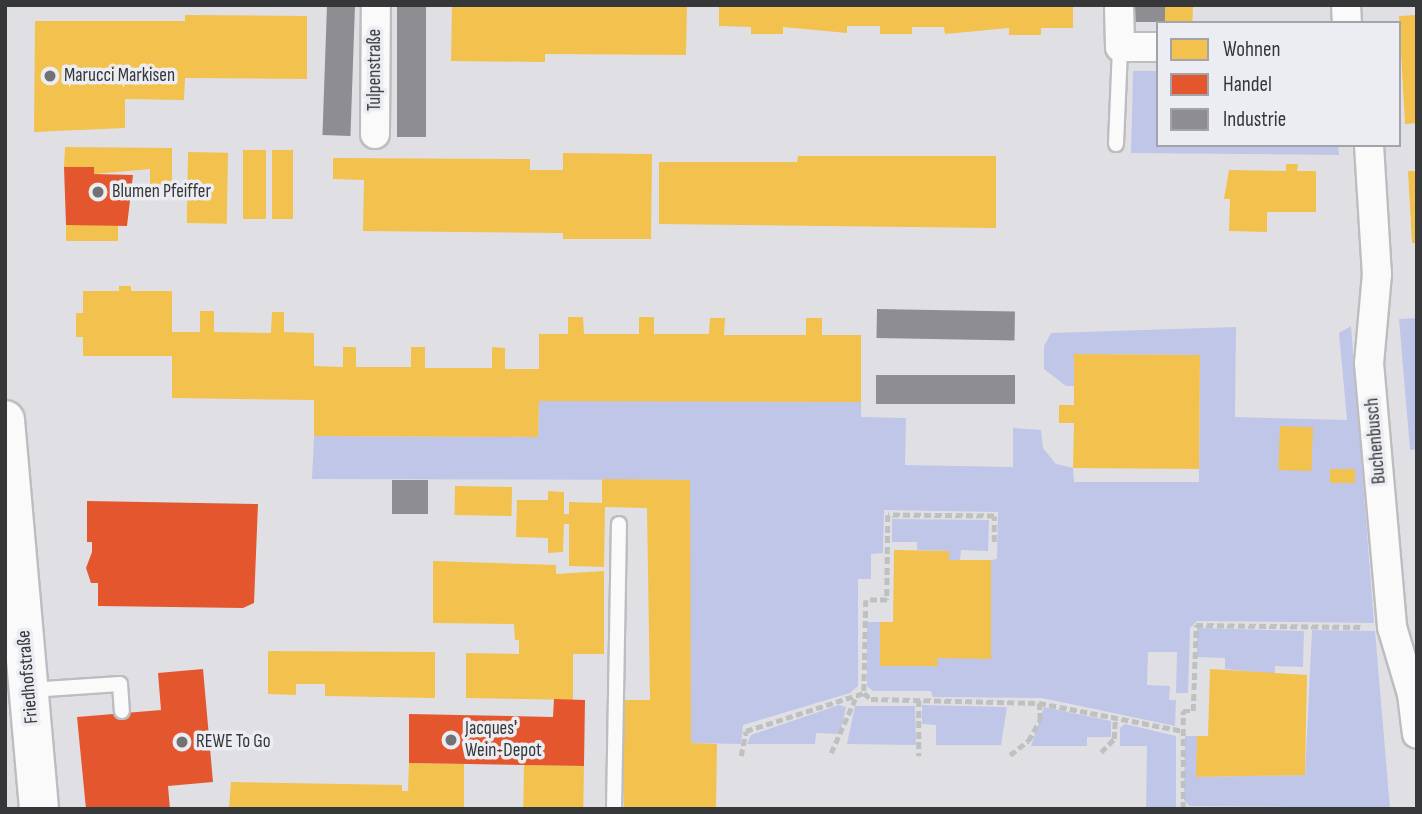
<!DOCTYPE html>
<meta charset="utf-8">
<style>
body{margin:0}
#map{position:relative;width:1422px;height:814px;overflow:hidden;background:#e0e0e4;font-family:"Sofia Sans Condensed",sans-serif}
div>[style]{position:absolute}
[style*='--x']{left:calc(var(--x)*1px);top:calc(var(--y)*1px);width:calc(var(--w)*1px);rotate:calc(var(--a)*1deg)}
.green>*{inset:0;background:#c0c6e8}
.homes>*{inset:0;background:#f2c14e;transform-origin:0 0}
.shops>*{inset:0;background:#e4572e}
.industry>*{inset:0;background:#8d8d92;transform-origin:0 0}
.path>*{height:4.5px;margin-top:-2.25px;transform-origin:0;background:repeating-linear-gradient(90deg,#bfc0c0 0 7px,transparent 0 10.5px)}
.roads{filter:drop-shadow(2px 0 #bdbdc0) drop-shadow(-2px 0 #bdbdc0) drop-shadow(0 2px #bdbdc0) drop-shadow(0 -2px #bdbdc0)}
.lane>*{height:14px;margin:-7px;padding:0 7px;transform-origin:7px;border-radius:7px;background:#fafafb}
.street>*{height:28px;margin:-14px;padding:0 14px;transform-origin:14px;border-radius:14px;background:#fafafb}
.secondary>*{height:38px;margin:-19px;padding:0 19px;transform-origin:19px;border-radius:19px;background:#fafafb}
.dots>*{width:19px;height:19px;translate:-50% -50%;box-sizing:border-box;border:4px solid #ebedf3;border-radius:50%}
span{translate:-50% -50%;white-space:nowrap;text-align:center;line-height:1.15;-webkit-text-stroke:7px #ebedf3;paint-order:stroke}
.street-label{font-size:19px;color:#363739}
.poi-label{font-size:19px;color:#363739}
.left{translate:0 -50%;text-align:left}
.frame{position:absolute;inset:0;border:7px solid #363739;pointer-events:none}
.legend{position:absolute;left:1156px;top:21px;width:245px;height:126px;box-sizing:border-box;background:#ebedf3;border:2px solid #a3a4a9;margin:0;padding:9px 12px;list-style:none;font-size:21px;color:#363739}
.legend li{display:flex;align-items:center;gap:14px;height:35px}
.legend b{width:35px;border:2px solid #a3a4a9}
</style>
<div id="map">
<div class="green">
<i style="clip-path:polygon(1133px 71px,1158px 71px,1158px 145px,1338px 145px,1339px 155px,1131px 153px)"></i>
<i style="clip-path:polygon(1417px 318px,1417px 449px,1410px 450px,1399px 319px)"></i>
<i style="clip-path:polygon(1351px 326px,1374px 623px,1197px 621px,1190px 628px,1188px 693px,1176px 693px,1177px 652px,1148px 652px,1147px 685px,1170px 686px,1169px 700px,1176px 700px,1175px 726px,1042px 698px,933px 697px,931px 691px,873px 691px,867px 686px,867px 622px,880px 622px,880px 666px,937px 666px,937px 658px,991px 658px,991px 560px,997px 559px,998px 512px,884px 510px,883px 553px,871px 554px,871px 579px,858px 579px,858px 686px,850px 693px,743px 725px,741px 744px,691px 743px,689px 480px,312px 479px,314px 436px,538px 437px,539px 401px,611px 401px,861px 402px,861px 417px,906px 418px,905px 465px,1013px 467px,1013px 428px,1041px 430px,1043px 448px,1056px 464px,1073px 468px,1074px 482px,1199px 482px,1200px 355px,1074px 354px,1074px 386px,1066px 386px,1044px 369px,1044px 346px,1051px 333px,1236px 327px,1235px 417px,1347px 420px,1339px 333px)"></i>
<i style="clip-path:polygon(892px 519px,989px 520px,988px 551px,961px 550px,960px 560px,949px 560px,949px 551px,917px 550px,917px 542px,892px 542px)"></i>
<i style="clip-path:polygon(1197px 628px,1304px 631px,1303px 667px,1275px 666px,1275px 674px,1225px 669px,1225px 658px,1197px 657px)"></i>
<i style="clip-path:polygon(1312px 630px,1375px 631px,1390px 808px,1189px 806px,1184px 800px,1185px 736px,1197px 736px,1197px 777px,1305px 775px)"></i>
<i style="clip-path:polygon(839px 705px,846px 707px,840px 734px,816px 733px,815px 744px,747px 744px,751px 735px)"></i>
<i style="clip-path:polygon(922px 705px,1007px 707px,1001px 745px,936px 745px,936px 725px,922px 724px)"></i>
<i style="clip-path:polygon(855px 706px,915px 706px,916px 745px,847px 744px)"></i>
<i style="clip-path:polygon(1044px 707px,1111px 721px,1111px 737px,1087px 737px,1087px 746px,1031px 746px)"></i>
<i style="clip-path:polygon(1125px 724px,1176px 736px,1176px 809px,1146px 809px,1147px 746px,1120px 746px,1120px 728px)"></i>
</div>
<div class="homes">
<i style="clip-path:polygon(452px 5px,687px 5px,686px 55px,545px 54px,545px 62px,451px 61px)"></i>
<i style="clip-path:polygon(719px 5px,1073px 5px,1073px 28px,1041px 28px,1041px 35px,1009px 35px,1009px 28px,945px 34px,944px 27px,912px 27px,912px 34px,880px 34px,880px 26px,847px 26px,847px 33px,783px 27px,783px 34px,751px 34px,751px 27px,719px 26px)"></i>
<i style="left:1165px;top:5px;width:28px;height:17px;rotate:2deg"></i>
<i style="clip-path:polygon(185px 15px,307px 16px,307px 79px,185px 78px,184px 100px,125px 99px,125px 128px,34px 132px,35px 21px,185px 21px)"></i>
<i style="clip-path:polygon(1417px 15px,1417px 123px,1405px 124px,1399px 16px)"></i>
<i style="clip-path:polygon(65px 147px,172px 148px,172px 187px,150px 187px,150px 169px,94px 174px,94px 167px,64px 167px)"></i>
<i style="left:243px;top:150px;width:23px;height:69px"></i>
<i style="left:272px;top:150px;width:21px;height:69px"></i>
<i style="left:188px;top:152px;width:40px;height:71px;rotate:1deg"></i>
<i style="clip-path:polygon(563px 153px,652px 154px,651px 239px,563px 239px,563px 233px,363px 231px,364px 180px,333px 179px,333px 158px,530px 159px,530px 170px,563px 170px)"></i>
<i style="clip-path:polygon(798px 156px,996px 156px,996px 228px,659px 224px,659px 162px,797px 162px)"></i>
<i style="clip-path:polygon(1286px 164px,1298px 164px,1297px 171px,1316px 171px,1316px 212px,1267px 212px,1267px 232px,1229px 231px,1230px 199px,1224px 199px,1229px 170px,1286px 171px)"></i>
<i style="clip-path:polygon(1408px 171px,1417px 171px,1417px 243px,1412px 243px)"></i>
<i style="left:66px;top:225px;width:52px;height:16px"></i>
<i style="clip-path:polygon(119px 286px,131px 286px,131px 291px,172px 291px,172px 332px,200px 332px,200px 311px,214px 311px,214px 332px,271px 333px,272px 312px,284px 312px,284px 332px,314px 333px,314px 366px,343px 367px,343px 347px,356px 347px,356px 367px,411px 367px,411px 347px,425px 347px,425px 368px,492px 368px,492px 347px,505px 348px,505px 369px,539px 369px,539px 334px,568px 334px,568px 317px,583px 317px,584px 334px,639px 334px,639px 317px,654px 317px,654px 334px,709px 334px,710px 318px,725px 318px,724px 335px,806px 335px,806px 318px,822px 318px,822px 335px,861px 335px,861px 402px,539px 401px,538px 437px,314px 436px,314px 400px,172px 398px,172px 356px,83px 356px,83px 337px,76px 337px,76px 313px,83px 313px,83px 291px,119px 291px)"></i>
<i style="clip-path:polygon(1074px 354px,1200px 355px,1199px 469px,1073px 468px,1074px 423px,1059px 423px,1059px 405px,1074px 405px)"></i>
<i style="left:1280px;top:426px;width:33px;height:44px;rotate:2deg"></i>
<i style="left:1330px;top:469px;width:25px;height:14px"></i>
<i style="clip-path:polygon(602px 479px,690px 480px,691px 743px,717px 744px,716px 809px,624px 809px,624px 700px,650px 700px,647px 508px,605px 507px,604px 567px,569px 566px,569px 524px,564px 524px,563px 552px,548px 553px,548px 538px,516px 537px,517px 500px,548px 500px,548px 491px,564px 492px,564px 514px,569px 514px,569px 502px,602px 503px)"></i>
<i style="left:455px;top:486px;width:57px;height:29px;rotate:1deg"></i>
<i style="clip-path:polygon(894px 550px,949px 551px,949px 560px,991px 560px,991px 659px,937px 658px,938px 666px,880px 666px,880px 622px,893px 622px)"></i>
<i style="clip-path:polygon(433px 561px,556px 565px,556px 574px,604px 571px,604px 654px,573px 654px,573px 700px,466px 698px,466px 653px,519px 654px,519px 640px,515px 640px,514px 624px,433px 623px)"></i>
<i style="clip-path:polygon(268px 651px,435px 652px,435px 698px,325px 696px,325px 684px,296px 684px,296px 695px,268px 694px)"></i>
<i style="clip-path:polygon(1210px 669px,1307px 675px,1305px 775px,1196px 777px,1197px 736px,1208px 736px)"></i>
<i style="clip-path:polygon(409px 763px,464px 764px,464px 809px,229px 809px,231px 782px,402px 785px,402px 791px,408px 791px)"></i>
<i style="left:524px;top:765px;width:60px;height:44px;rotate:1deg"></i>
</div>
<div class="shops">
<i style="clip-path:polygon(64px 167px,94px 167px,94px 174px,133px 175px,127px 226px,66px 225px)"></i>
<i style="clip-path:polygon(87px 501px,258px 504px,254px 603px,243px 608px,98px 606px,98px 583px,91px 583px,86px 568px,92px 552px,92px 542px,87px 542px)"></i>
<i style="clip-path:polygon(203px 669px,213px 782px,168px 786px,170px 809px,86px 809px,77px 717px,161px 710px,158px 673px)"></i>
<i style="clip-path:polygon(554px 699px,585px 700px,584px 766px,409px 763px,409px 714px,553px 717px)"></i>
</div>
<div class="industry">
<i style="left:327px;top:5px;width:28px;height:130px;rotate:2deg"></i>
<i style="left:1135px;top:5px;width:30px;height:17px"></i>
<i style="left:397px;top:6px;width:29px;height:131px"></i>
<i style="left:877px;top:309px;width:138px;height:29px;rotate:1deg"></i>
<i style="left:876px;top:375px;width:139px;height:29px"></i>
<i style="left:392px;top:480px;width:36px;height:34px"></i>
</div>
<div class="path">
<i style="--x:994;--y:542;--w:26;--a:-90"></i>
<i style="--x:994;--y:516;--w:106;--a:-179.5"></i>
<i style="--x:888;--y:515;--w:85;--a:90.7"></i>
<i style="--x:887;--y:600;--w:21;--a:180"></i>
<i style="--x:866;--y:600;--w:93;--a:91.2"></i>
<i style="--x:864;--y:693;--w:9;--a:41"></i>
<i style="--x:871;--y:699;--w:168;--a:1.4"></i>
<i style="--x:1039;--y:703;--w:147;--a:11"></i>
<i style="--x:919;--y:700;--w:56;--a:90"></i>
<i style="--x:1101;--y:752;--w:18;--a:-45"></i>
<i style="--x:1114;--y:739;--w:21;--a:-87"></i>
<i style="--x:831;--y:753;--w:59;--a:-66"></i>
<i style="--x:1010;--y:755;--w:23;--a:-38"></i>
<i style="--x:1028;--y:741;--w:24;--a:-60"></i>
<i style="--x:1040;--y:720;--w:17;--a:-93"></i>
<i style="--x:741;--y:756;--w:25;--a:-79"></i>
<i style="--x:746;--y:731;--w:124;--a:-17.9"></i>
<i style="--x:1183;--y:809;--w:98;--a:-90"></i>
<i style="--x:1183;--y:711;--w:10;--a:0"></i>
<i style="--x:1193;--y:711;--w:86;--a:-88"></i>
<i style="--x:1196;--y:625;--w:168;--a:0.7"></i>
</div>
<div class="roads">
<div class="lane">
<i style="--x:1116;--y:144;--w:97;--a:-87.6"></i>
<i style="--x:30;--y:690;--w:90;--a:-3.8"></i>
<i style="--x:120;--y:684;--w:27;--a:86"></i>
<i style="--x:614;--y:809;--w:285;--a:-89"></i>
</div>
<div class="street">
<i style="--x:1119;--y:5;--w:42;--a:88.6"></i>
<i style="--x:1120;--y:47;--w:38;--a:0"></i>
<i style="--x:1346;--y:5;--w:18;--a:87"></i>
<i style="--x:375;--y:134;--w:129;--a:-89.6"></i>
<i style="--x:1369;--y:145;--w:129;--a:86.5"></i>
<i style="--x:1377;--y:274;--w:89;--a:95.1"></i>
<i style="--x:1369;--y:363;--w:265;--a:85"></i>
<i style="--x:1392;--y:627;--w:70;--a:73.4"></i>
<i style="--x:1412;--y:694;--w:40;--a:82.9"></i>
</div>
<div class="secondary">
<i style="--x:5;--y:420;--w:390;--a:85"></i>
</div>
</div>
<div class="dots">
<i style="left:50px;top:76px;background:#727275"></i>
<i style="left:98px;top:192px;background:#727275"></i>
<i style="left:451px;top:740px;background:#727275"></i>
<i style="left:182px;top:742px;background:#727275"></i>
</div>
<div class="street-label">
<span style="left:375px;top:70px;rotate:-90deg">Tulpenstraße</span>
<span style="left:1376px;top:441px;rotate:-95deg">Buchenbusch</span>
<span style="left:28px;top:677px;rotate:-95deg">Friedhofstraße</span>
</div>
<div class="poi-label">
<span class="left" style="left:64px;top:76px">Marucci Markisen</span>
<span class="left" style="left:112px;top:192px">Blumen Pfeiffer</span>
<span class="left" style="left:465px;top:740px">Jacques'<br>Wein-Depot</span>
<span class="left" style="left:196px;top:742px">REWE To Go</span>
</div>
<div class="frame"></div>
<ul class="legend">
<li><b style="height:19px;background:#f2c14e"></b>Wohnen</li>
<li><b style="height:19px;background:#e4572e"></b>Handel</li>
<li><b style="height:19px;background:#8d8d92"></b>Industrie</li>
</ul>
</div>
